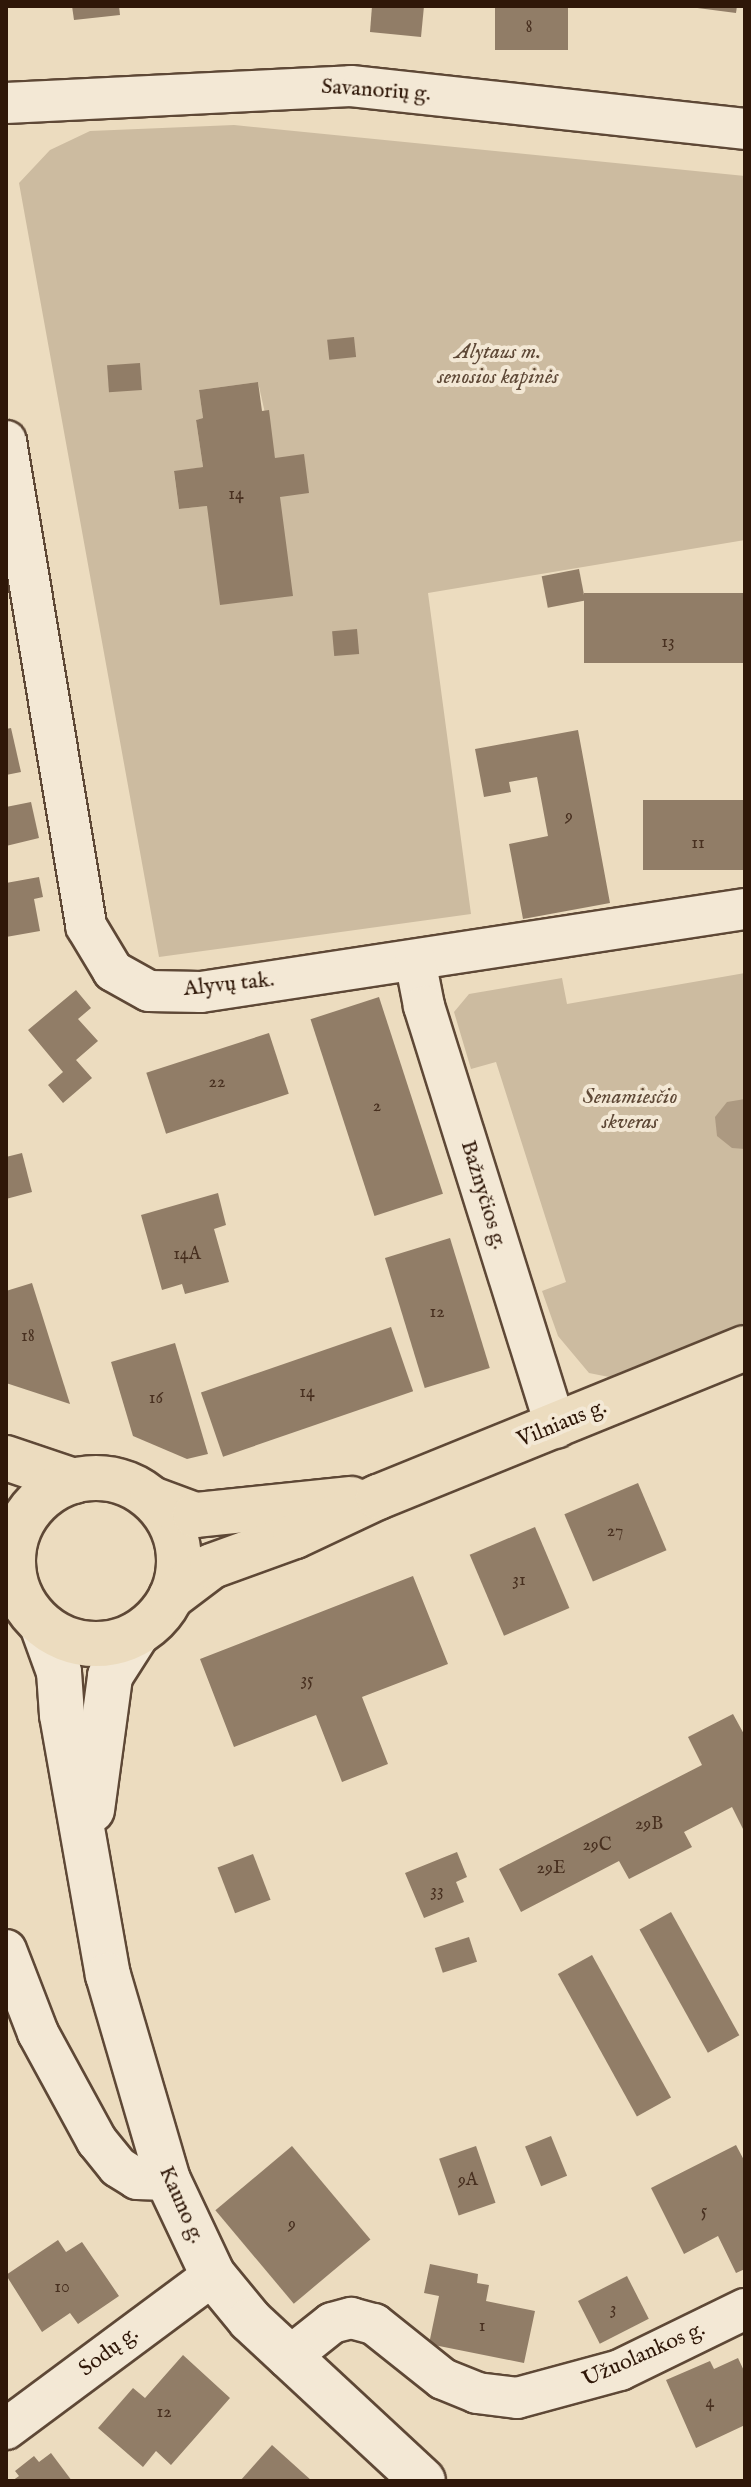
<!DOCTYPE html>
<meta charset="utf-8">
<style>
body{margin:0}
#map{position:relative;width:751px;height:2487px;overflow:hidden;background:#ecdcbf;font-family:"IM FELL English",serif}
div>[style]{position:absolute}
[style*='--x']{left:calc(var(--x)*1px);top:calc(var(--y)*1px);width:calc(var(--w)*1px);rotate:calc(var(--a)*1deg)}
.green>*{inset:0;background:#ccbba0}
.water>*{inset:0;background:#ac9981}
.building>*{inset:0;background:#917d67;transform-origin:0 0}
.roads{filter:drop-shadow(2px 0 #5e4836) drop-shadow(-2px 0 #5e4836) drop-shadow(0 2px #5e4836) drop-shadow(0 -2px #5e4836)}
.minor>*{height:40px;margin:-20px;padding:0 20px;transform-origin:20px;border-radius:20px;background:#f3e8d5}
.tertiary>*{height:44px;margin:-22px;padding:0 22px;transform-origin:22px;border-radius:22px;background:#f3e8d5}
.primary>*{height:44px;margin:-22px;padding:0 22px;transform-origin:22px;border-radius:22px;background:#ecdcbf}
.primary>.ring{margin:-22px;padding:0;box-sizing:content-box;background:none;border:44px solid #ecdcbf;border-radius:50%}
span{translate:-50% -50%;white-space:nowrap;text-align:center;line-height:1.15;-webkit-text-stroke:8px #f3e8d5;paint-order:stroke}
.number-label{font-size:18px;color:#483020}
.number-label span{-webkit-text-stroke-width:0}
.street-label{font-size:22px;color:#2f1708}
.park-label{font-size:22px;color:#5e4836;font-style:italic}
.frame{position:absolute;inset:0;border:8px solid #2f1708;pointer-events:none}
</style>
<div id="map">
<div class="green">
<i style="clip-path:polygon(evenodd,234px 125px,745px 176px,745px 540px,428px 593px,471px 914px,159px 957px,19px 183px,50px 150px,90px 131px,234px 125px,258px 382px,275px 458px,207px 506px,179px 509px,174px 472px,203px 467px,196px 420px,203px 418px,199px 390px,258px 382px)"></i>
<i style="clip-path:polygon(745px 973px,745px 1322px,609px 1377px,589px 1373px,558px 1336px,542px 1291px,566px 1282px,496px 1062px,471px 1069px,454px 1012px,469px 994px,562px 978px,567px 1004px)"></i>
</div>
<div class="water">
<i style="clip-path:polygon(745px 1099px,745px 1149px,732px 1148px,717px 1136px,715px 1117px,727px 1102px)"></i>
</div>
<div class="building">
<i style="clip-path:polygon(72px 6px,119px 6px,120px 15px,74px 20px)"></i>
<i style="clip-path:polygon(372px 6px,424px 6px,421px 37px,370px 32px)"></i>
<i style="left:495px;top:6px;width:73px;height:44px"></i>
<i style="clip-path:polygon(682px 6px,737px 6px,736px 13px)"></i>
<i style="left:354px;top:337px;width:20px;height:27px;rotate:84deg"></i>
<i style="left:140px;top:363px;width:27px;height:33px;rotate:86deg"></i>
<i style="clip-path:polygon(258px 382px,262px 411px,269px 410px,275px 458px,304px 454px,309px 493px,280px 497px,293px 596px,220px 605px,207px 506px,179px 509px,174px 471px,203px 467px,196px 420px,203px 418px,199px 390px)"></i>
<i style="left:579px;top:569px;width:32px;height:38px;rotate:79deg"></i>
<i style="left:745px;top:593px;width:70px;height:161px;rotate:90deg"></i>
<i style="left:357px;top:629px;width:25px;height:25px;rotate:85deg"></i>
<i style="clip-path:polygon(11px 728px,21px 772px,6px 775px,6px 729px)"></i>
<i style="clip-path:polygon(578px 730px,610px 903px,523px 919px,509px 844px,548px 836px,537px 777px,509px 782px,511px 792px,484px 797px,475px 749px)"></i>
<i style="left:745px;top:800px;width:70px;height:102px;rotate:90deg"></i>
<i style="clip-path:polygon(31px 802px,39px 838px,6px 846px,6px 807px)"></i>
<i style="clip-path:polygon(39px 877px,43px 897px,34px 899px,40px 931px,6px 937px,6px 883px)"></i>
<i style="clip-path:polygon(76px 990px,91px 1008px,78px 1019px,98px 1041px,76px 1060px,92px 1078px,63px 1103px,48px 1085px,63px 1072px,28px 1030px)"></i>
<i style="left:379px;top:997px;width:207px;height:72px;rotate:72deg"></i>
<i style="left:269px;top:1033px;width:64px;height:129px;rotate:72deg"></i>
<i style="clip-path:polygon(22px 1153px,32px 1192px,6px 1199px,6px 1157px)"></i>
<i style="clip-path:polygon(218px 1193px,226px 1225px,214px 1229px,229px 1282px,185px 1294px,182px 1284px,162px 1290px,141px 1215px)"></i>
<i style="left:450px;top:1238px;width:136px;height:68px;rotate:73deg"></i>
<i style="clip-path:polygon(32px 1283px,70px 1404px,6px 1383px,6px 1291px)"></i>
<i style="left:391px;top:1327px;width:68px;height:201px;rotate:71deg"></i>
<i style="clip-path:polygon(175px 1343px,208px 1454px,187px 1459px,133px 1436px,111px 1362px)"></i>
<i style="left:638px;top:1483px;width:73px;height:80px;rotate:67deg"></i>
<i style="left:535px;top:1527px;width:88px;height:71px;rotate:67deg"></i>
<i style="clip-path:polygon(413px 1576px,448px 1664px,362px 1697px,388px 1764px,342px 1782px,316px 1715px,234px 1747px,200px 1659px)"></i>
<i style="clip-path:polygon(733px 1714px,745px 1736px,745px 1833px,732px 1807px,684px 1832px,692px 1847px,629px 1879px,619px 1861px,521px 1912px,499px 1869px,702px 1765px,688px 1737px)"></i>
<i style="clip-path:polygon(457px 1852px,467px 1877px,456px 1882px,464px 1902px,424px 1918px,405px 1873px)"></i>
<i style="left:253px;top:1854px;width:49px;height:38px;rotate:69deg"></i>
<i style="left:671px;top:1912px;width:141px;height:36px;rotate:61deg"></i>
<i style="left:469px;top:1937px;width:26px;height:36px;rotate:72deg"></i>
<i style="left:592px;top:1955px;width:163px;height:39px;rotate:61deg"></i>
<i style="left:551px;top:2136px;width:43px;height:28px;rotate:68deg"></i>
<i style="clip-path:polygon(736px 2145px,745px 2162px,745px 2269px,736px 2273px,718px 2236px,684px 2254px,651px 2188px)"></i>
<i style="left:292px;top:2146px;width:122px;height:100px;rotate:50deg"></i>
<i style="left:476px;top:2146px;width:60px;height:39px;rotate:71deg"></i>
<i style="clip-path:polygon(58px 2240px,66px 2252px,82px 2242px,119px 2296px,78px 2324px,70px 2313px,42px 2332px,6px 2275px)"></i>
<i style="clip-path:polygon(430px 2264px,478px 2274px,477px 2283px,489px 2285px,486px 2301px,535px 2311px,524px 2363px,429px 2344px,439px 2296px,424px 2293px)"></i>
<i style="left:627px;top:2276px;width:48px;height:55px;rotate:63deg"></i>
<i style="clip-path:polygon(183px 2355px,230px 2398px,171px 2465px,156px 2451px,143px 2467px,98px 2428px,133px 2388px,145px 2398px)"></i>
<i style="clip-path:polygon(738px 2358px,745px 2373px,745px 2425px,696px 2448px,666px 2380px,710px 2361px,714px 2369px)"></i>
<i style="clip-path:polygon(272px 2445px,312px 2481px,240px 2481px)"></i>
<i style="clip-path:polygon(51px 2453px,72px 2481px,12px 2481px,19px 2476px,15px 2471px,34px 2456px,39px 2462px)"></i>
</div>
<div class="roads">
<div class="minor">
<i style="--x:6;--y:103;--w:345;--a:-2.8"></i>
<i style="--x:351;--y:86;--w:396;--a:6.2"></i>
<i style="--x:6;--y:441;--w:492;--a:80.6"></i>
<i style="--x:86;--y:926;--w:52;--a:59"></i>
<i style="--x:113;--y:971;--w:41;--a:29.1"></i>
<i style="--x:149;--y:991;--w:52;--a:1.1"></i>
<i style="--x:201;--y:992;--w:550;--a:-8.67"></i>
<i style="--x:415;--y:960;--w:47;--a:78.9"></i>
<i style="--x:424;--y:1006;--w:442;--a:72.6"></i>
<i style="--x:6;--y:1950;--w:89;--a:68.9"></i>
<i style="--x:38;--y:2033;--w:123;--a:61.4"></i>
<i style="--x:97;--y:2141;--w:33;--a:51"></i>
<i style="--x:118;--y:2167;--w:22;--a:32"></i>
<i style="--x:137;--y:2179;--w:31;--a:2"></i>
<i style="--x:288;--y:2358;--w:56;--a:-38.5"></i>
<i style="--x:332;--y:2323;--w:20;--a:-15"></i>
<i style="--x:351;--y:2318;--w:24;--a:15"></i>
<i style="--x:374;--y:2324;--w:88;--a:38.6"></i>
<i style="--x:443;--y:2379;--w:37;--a:22"></i>
<i style="--x:477;--y:2393;--w:40;--a:7.1"></i>
<i style="--x:517;--y:2398;--w:107;--a:-15.2"></i>
<i style="--x:620;--y:2370;--w:139;--a:-26"></i>
<i style="--x:6;--y:2429;--w:258;--a:-36.6"></i>
</div>
<div class="tertiary">
<i style="--x:42;--y:1625;--w:50;--a:70.1"></i>
<i style="--x:59;--y:1672;--w:43;--a:86"></i>
<i style="--x:62;--y:1715;--w:264;--a:80"></i>
<i style="--x:108;--y:1975;--w:214;--a:73.7"></i>
<i style="--x:168;--y:2180;--w:105;--a:64.7"></i>
<i style="--x:213;--y:2275;--w:58;--a:50.6"></i>
<i style="--x:250;--y:2320;--w:236;--a:42.9"></i>
<i style="--x:92;--y:1810;--w:135;--a:-82.3"></i>
<i style="--x:110;--y:1676;--w:50;--a:-57.3"></i>
</div>
<div class="primary">
<i style="--x:6;--y:1458;--w:72;--a:18.7"></i>
<i class="ring" style="left:13px;top:1478px;width:122px;height:122px"></i>
<i style="--x:152;--y:1499;--w:46;--a:20.4"></i>
<i style="--x:195;--y:1515;--w:157;--a:-5.9"></i>
<i style="--x:171;--y:1597;--w:51;--a:-37.1"></i>
<i style="--x:212;--y:1566;--w:88;--a:-19.9"></i>
<i style="--x:295;--y:1536;--w:92;--a:-25.2"></i>
<i style="--x:378;--y:1497;--w:396;--a:-22.1"></i>
</div>
</div>
<div class="number-label">
<span style="left:529px;top:28px">8</span>
<span style="left:236px;top:495px">14</span>
<span style="left:668px;top:643px">13</span>
<span style="left:569px;top:817px">9</span>
<span style="left:698px;top:844px">11</span>
<span style="left:217px;top:1083px">22</span>
<span style="left:377px;top:1107px">2</span>
<span style="left:187px;top:1255px">14A</span>
<span style="left:437px;top:1313px">12</span>
<span style="left:28px;top:1337px">18</span>
<span style="left:307px;top:1393px">14</span>
<span style="left:156px;top:1399px">16</span>
<span style="left:615px;top:1532px">27</span>
<span style="left:519px;top:1581px">31</span>
<span style="left:307px;top:1681px">35</span>
<span style="left:649px;top:1825px">29B</span>
<span style="left:597px;top:1846px">29C</span>
<span style="left:551px;top:1869px">29E</span>
<span style="left:437px;top:1892px">33</span>
<span style="left:468px;top:2181px">9A</span>
<span style="left:704px;top:2212px">5</span>
<span style="left:292px;top:2225px">9</span>
<span style="left:62px;top:2288px">10</span>
<span style="left:613px;top:2310px">3</span>
<span style="left:482px;top:2327px">1</span>
<span style="left:710px;top:2403px">4</span>
<span style="left:164px;top:2413px">12</span>
</div>
<div class="street-label">
<span style="left:376px;top:91px;rotate:4deg">Savanorių g.</span>
<span style="left:229px;top:985px;rotate:-6deg">Alyvų tak.</span>
<span style="left:483px;top:1195px;rotate:73deg">Bažnyčios g.</span>
<span style="left:562px;top:1424px;rotate:-22deg">Vilniaus g.</span>
<span style="left:181px;top:2205px;rotate:66deg">Kauno g.</span>
<span style="left:109px;top:2352px;rotate:-37deg">Sodų g.</span>
<span style="left:644px;top:2355px;rotate:-24deg">Užuolankos g.</span>
</div>
<div class="park-label">
<span style="left:498px;top:365px">Alytaus m.<br>senosios kapinės</span>
<span style="left:630px;top:1110px">Senamiesčio<br>skveras</span>
</div>
<div class="frame"></div>
</div>
